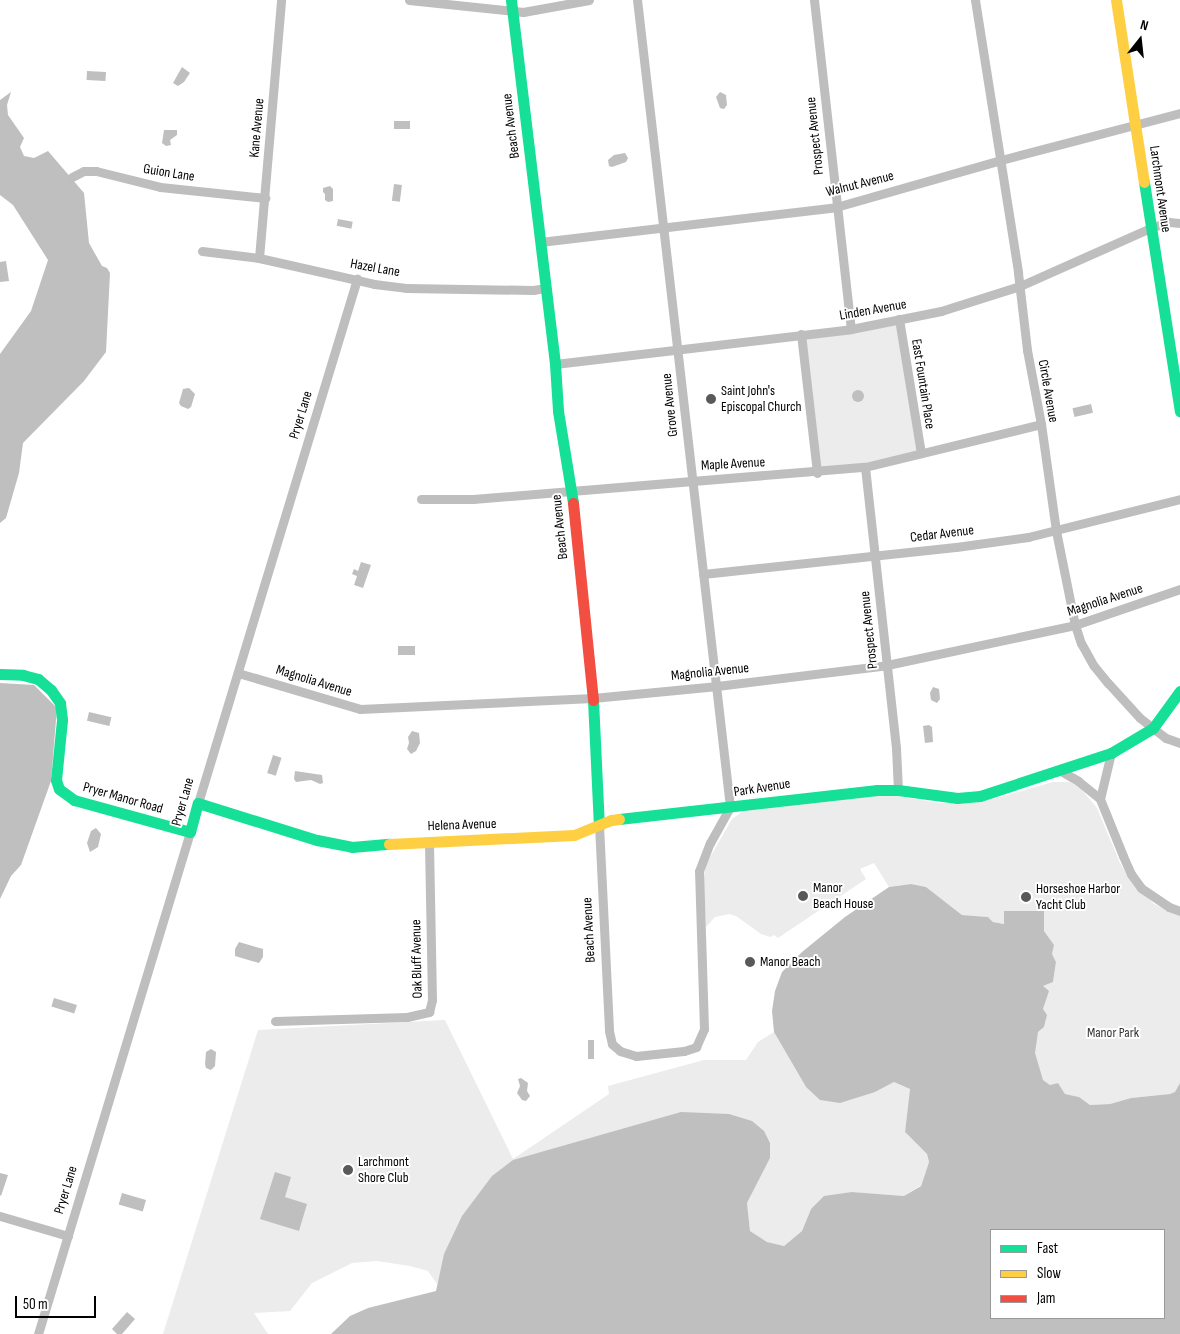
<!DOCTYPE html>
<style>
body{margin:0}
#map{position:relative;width:1180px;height:1334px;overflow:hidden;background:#fff;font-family:"Sofia Sans Condensed",sans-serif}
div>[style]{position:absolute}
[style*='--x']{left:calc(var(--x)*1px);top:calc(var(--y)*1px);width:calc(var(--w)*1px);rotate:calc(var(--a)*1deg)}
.green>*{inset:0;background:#ececec}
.water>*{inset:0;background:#bfbfbf;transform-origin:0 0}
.round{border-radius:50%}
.street>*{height:9px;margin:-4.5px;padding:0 4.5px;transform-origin:4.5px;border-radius:4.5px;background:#bebebe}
.fast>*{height:11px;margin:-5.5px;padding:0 5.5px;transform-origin:5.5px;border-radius:5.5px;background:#16e098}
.slow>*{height:11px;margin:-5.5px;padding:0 5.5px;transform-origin:5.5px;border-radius:5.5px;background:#ffcf43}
.jam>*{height:11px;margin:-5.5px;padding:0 5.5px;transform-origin:5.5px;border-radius:5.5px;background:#f24e42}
.dots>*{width:14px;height:14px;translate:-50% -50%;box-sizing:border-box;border:2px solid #fff;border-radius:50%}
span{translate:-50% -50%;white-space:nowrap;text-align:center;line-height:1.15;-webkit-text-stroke:4px #fff;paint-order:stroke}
.street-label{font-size:14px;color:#000}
.poi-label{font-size:14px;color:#000}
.left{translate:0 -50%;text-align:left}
.park-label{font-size:14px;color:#333}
.legend{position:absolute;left:990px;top:1229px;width:175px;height:90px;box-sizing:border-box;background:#fff;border:1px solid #999;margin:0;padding:6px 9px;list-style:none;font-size:15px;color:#000}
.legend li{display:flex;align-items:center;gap:10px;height:25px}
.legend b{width:25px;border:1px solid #999}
.north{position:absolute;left:1115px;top:15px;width:50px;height:50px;-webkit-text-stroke:4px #fff;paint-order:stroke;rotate:16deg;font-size:14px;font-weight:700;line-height:20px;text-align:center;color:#000}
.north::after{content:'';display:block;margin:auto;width:18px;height:22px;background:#000;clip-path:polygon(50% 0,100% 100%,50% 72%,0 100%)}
.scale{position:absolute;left:15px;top:1296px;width:81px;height:22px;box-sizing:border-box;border:2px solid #000;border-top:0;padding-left:6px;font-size:15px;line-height:18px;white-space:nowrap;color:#000;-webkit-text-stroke:4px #fff;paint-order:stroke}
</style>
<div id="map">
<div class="green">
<i style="clip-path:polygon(896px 323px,917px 452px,878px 462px,819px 468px,805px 337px)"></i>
<i style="clip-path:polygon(1053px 782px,1070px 782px,1082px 790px,1097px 808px,1120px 863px,1132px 882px,1154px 904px,1180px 916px,1180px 1083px,1176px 1092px,1170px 1094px,1131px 1098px,1110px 1104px,1090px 1105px,1079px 1097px,1065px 1094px,1058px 1083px,1050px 1085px,1043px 1080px,1035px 1060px,1035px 1047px,1038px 1032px,1044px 1027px,1046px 1020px,1043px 1009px,1047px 996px,1043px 986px,1053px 982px,1056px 962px,1052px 954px,1054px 945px,1044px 931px,1043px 911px,1004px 912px,1005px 924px,993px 922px,988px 917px,962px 915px,926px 887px,911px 884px,889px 887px,874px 863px,860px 869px,866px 879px,778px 938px,774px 935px,770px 937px,761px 934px,736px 916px,729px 914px,715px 917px,706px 927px,703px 884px,706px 864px,732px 819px,746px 809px,875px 795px,891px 795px,939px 803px,970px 803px,1001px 797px)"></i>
<i style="clip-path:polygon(445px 1020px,513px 1159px,609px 1094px,608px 1086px,704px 1060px,746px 1060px,758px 1042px,774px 1032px,806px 1087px,875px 1092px,894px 1082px,910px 1089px,905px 1132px,927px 1154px,929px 1162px,921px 1185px,904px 1196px,852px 1192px,811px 1209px,802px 1231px,784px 1246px,767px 1242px,750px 1231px,747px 1203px,770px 1158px,440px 1274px,437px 1284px,428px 1271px,410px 1266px,377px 1261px,352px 1263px,312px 1283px,290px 1311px,254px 1313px,268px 1334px,163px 1334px,258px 1030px)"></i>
</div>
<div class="water">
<i style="clip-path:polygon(182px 67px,190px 73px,184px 82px,178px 86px,173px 83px)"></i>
<i style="left:87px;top:71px;width:19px;height:9px;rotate:3deg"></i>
<i style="clip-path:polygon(11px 92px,7px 105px,8px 115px,24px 138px,20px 147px,24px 156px,34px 158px,48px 151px,84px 193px,89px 243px,102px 266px,107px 268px,110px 273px,106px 352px,84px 381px,23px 443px,19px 473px,6px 518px,0 523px,0 354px,31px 311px,48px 260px,13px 205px,0 195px,0 100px)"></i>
<i style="clip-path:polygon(720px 92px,726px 95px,727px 105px,724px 109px,720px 108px,716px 97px)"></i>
<i style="left:394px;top:121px;width:16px;height:8px"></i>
<i style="clip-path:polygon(164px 130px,177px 130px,177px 135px,170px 140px,171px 145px,166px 146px,162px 143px)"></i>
<i style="clip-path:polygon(625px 153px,628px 158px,626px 162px,612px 167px,609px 166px,608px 160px,614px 155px)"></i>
<i style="left:394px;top:184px;width:8px;height:17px;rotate:7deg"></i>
<i style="clip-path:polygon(330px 186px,333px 189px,333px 201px,328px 202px,325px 200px,325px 194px,323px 192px,323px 188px)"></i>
<i style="left:338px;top:219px;width:15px;height:7px;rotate:11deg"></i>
<i style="clip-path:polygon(6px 261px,9px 281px,0 282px,0 262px)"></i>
<i style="clip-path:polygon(189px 388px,195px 394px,191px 407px,188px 409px,181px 406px,179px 403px,183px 389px)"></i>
<i class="round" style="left:852px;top:390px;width:12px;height:12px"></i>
<i style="left:1091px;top:404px;width:9px;height:19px;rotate:77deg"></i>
<i style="clip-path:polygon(361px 562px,371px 565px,363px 588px,354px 585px,357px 576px,352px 574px,354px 569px,358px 571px)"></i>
<i style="left:398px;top:646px;width:17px;height:9px"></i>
<i style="clip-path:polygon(0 683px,34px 685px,57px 708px,51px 781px,21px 865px,11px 876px,0 899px)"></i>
<i style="clip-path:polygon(933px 687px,939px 689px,940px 699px,937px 703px,931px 700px,930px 693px)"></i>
<i style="left:89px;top:712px;width:23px;height:9px;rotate:13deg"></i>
<i style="clip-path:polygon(929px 725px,932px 727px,933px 742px,925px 743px,923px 726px)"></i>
<i style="clip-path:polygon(412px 731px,419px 733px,420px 743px,416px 751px,411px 754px,407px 749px,409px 743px,408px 737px)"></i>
<i style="left:273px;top:755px;width:9px;height:19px;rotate:18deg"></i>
<i style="clip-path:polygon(295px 771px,322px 775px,323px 783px,320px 784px,311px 780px,296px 782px,294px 779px)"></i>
<i style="clip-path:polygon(96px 828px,101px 834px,98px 847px,90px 852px,87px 843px,91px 831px)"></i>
<i style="clip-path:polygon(evenodd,911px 884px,926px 887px,962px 915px,988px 917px,993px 922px,1004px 924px,1004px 911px,1044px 911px,1044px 931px,1054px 945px,1052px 954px,1056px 962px,1053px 982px,1043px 986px,1049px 991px,1043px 1009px,1047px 1015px,1044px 1027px,1038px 1032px,1035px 1053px,1043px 1080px,1050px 1085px,1058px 1083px,1065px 1094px,1079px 1097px,1090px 1105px,1110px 1104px,1131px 1098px,1170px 1094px,1175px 1092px,1180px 1083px,1180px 1334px,331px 1334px,350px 1316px,368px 1308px,436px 1291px,444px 1254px,462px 1216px,492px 1176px,513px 1160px,681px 1112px,729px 1114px,752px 1121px,764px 1131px,770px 1143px,770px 1158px,747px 1203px,750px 1231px,767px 1242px,784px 1246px,802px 1231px,811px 1209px,824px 1196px,852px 1192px,904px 1196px,921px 1186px,929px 1162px,927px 1154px,905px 1132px,910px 1089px,894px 1082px,875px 1092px,840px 1103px,820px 1100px,806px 1087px,774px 1032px,772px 1011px,775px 991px,782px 972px,802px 952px,845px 917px,889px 887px,911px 884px,991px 1230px,1164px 1230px,1164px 1318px,991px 1318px,991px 1230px)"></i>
<i style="clip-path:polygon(239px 942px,263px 949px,263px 957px,259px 963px,235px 956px,235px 949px)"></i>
<i style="left:54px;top:998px;width:24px;height:9px;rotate:17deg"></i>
<i style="left:588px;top:1040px;width:6px;height:19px"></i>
<i style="clip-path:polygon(211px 1049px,216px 1052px,215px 1066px,211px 1070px,206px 1068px,205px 1064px,206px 1052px)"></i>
<i style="clip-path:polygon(521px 1078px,528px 1083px,527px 1091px,530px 1096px,526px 1101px,522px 1100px,517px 1093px,520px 1086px,518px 1079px)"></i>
<i style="clip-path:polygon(275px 1172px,291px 1177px,285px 1197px,307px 1204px,299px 1231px,260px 1219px)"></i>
<i style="clip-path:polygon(0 1173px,8px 1175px,1px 1196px,0 1195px)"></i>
<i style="left:122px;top:1193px;width:25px;height:12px;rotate:16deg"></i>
<i style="clip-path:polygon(127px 1312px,135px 1319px,122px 1334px,117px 1334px,112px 1329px)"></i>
</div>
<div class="street">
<i style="--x:409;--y:0;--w:115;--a:6"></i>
<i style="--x:523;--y:12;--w:67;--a:-10.3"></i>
<i style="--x:814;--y:0;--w:331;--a:83.6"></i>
<i style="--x:975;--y:0;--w:276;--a:81"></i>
<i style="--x:1018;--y:273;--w:78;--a:83.3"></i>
<i style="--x:1027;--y:350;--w:75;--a:79.3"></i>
<i style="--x:1041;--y:424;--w:108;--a:82"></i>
<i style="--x:1056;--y:531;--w:96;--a:78.6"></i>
<i style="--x:1075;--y:625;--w:19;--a:72"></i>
<i style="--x:1081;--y:643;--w:26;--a:61"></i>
<i style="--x:1094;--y:666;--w:22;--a:51"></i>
<i style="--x:1108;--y:683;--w:47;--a:47.6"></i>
<i style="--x:1140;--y:718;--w:33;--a:38"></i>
<i style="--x:1166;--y:738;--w:15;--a:20"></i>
<i style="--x:72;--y:177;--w:13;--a:-27"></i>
<i style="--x:84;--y:171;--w:12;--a:0"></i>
<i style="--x:96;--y:171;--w:66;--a:14"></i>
<i style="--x:160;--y:187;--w:106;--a:6"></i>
<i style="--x:540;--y:242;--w:298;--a:-6.7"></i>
<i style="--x:836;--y:207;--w:172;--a:-15.9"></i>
<i style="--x:1001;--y:160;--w:185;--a:-14.7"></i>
<i style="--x:202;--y:251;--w:57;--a:7"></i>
<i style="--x:259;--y:258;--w:118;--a:12.7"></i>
<i style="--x:374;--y:284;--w:32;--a:7"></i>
<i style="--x:406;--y:288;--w:127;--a:0.9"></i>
<i style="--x:533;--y:290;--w:12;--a:-9"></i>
<i style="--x:259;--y:258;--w:259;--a:-85.1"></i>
<i style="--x:899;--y:319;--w:136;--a:80.7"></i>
<i style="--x:801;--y:334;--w:140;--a:83.4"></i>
<i style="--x:555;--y:364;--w:298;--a:-6.7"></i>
<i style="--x:851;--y:329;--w:92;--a:-11.3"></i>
<i style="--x:941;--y:311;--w:83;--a:-17.6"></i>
<i style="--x:1020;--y:286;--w:142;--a:-24"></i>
<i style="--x:1150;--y:228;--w:20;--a:-18"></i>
<i style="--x:1169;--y:222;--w:11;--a:5"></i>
<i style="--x:865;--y:467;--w:283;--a:83.7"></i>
<i style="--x:896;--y:748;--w:42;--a:87.3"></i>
<i style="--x:421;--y:499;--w:52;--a:0"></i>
<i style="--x:473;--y:499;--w:393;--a:-4.7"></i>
<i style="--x:865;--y:467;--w:181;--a:-13.7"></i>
<i style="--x:703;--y:574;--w:254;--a:-6.1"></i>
<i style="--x:956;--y:547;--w:73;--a:-7.9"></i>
<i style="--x:1028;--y:537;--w:157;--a:-14"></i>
<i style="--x:238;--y:673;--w:127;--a:16.4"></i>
<i style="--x:360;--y:709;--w:233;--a:-2.7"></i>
<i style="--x:593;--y:698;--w:125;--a:-5.5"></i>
<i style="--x:717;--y:686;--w:171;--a:-7"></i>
<i style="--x:887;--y:665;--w:192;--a:-12"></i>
<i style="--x:1075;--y:625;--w:111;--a:-18.9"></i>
<i style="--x:1061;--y:771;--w:20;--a:30"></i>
<i style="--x:1078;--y:781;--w:28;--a:39"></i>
<i style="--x:1100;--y:799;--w:61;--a:68"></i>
<i style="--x:1123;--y:856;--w:20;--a:66"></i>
<i style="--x:1131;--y:874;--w:17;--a:54"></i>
<i style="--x:1141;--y:888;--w:34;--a:34"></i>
<i style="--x:1169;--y:907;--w:12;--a:20"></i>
<i style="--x:1100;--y:799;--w:47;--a:-76.6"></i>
<i style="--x:198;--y:803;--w:548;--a:-73.12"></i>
<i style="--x:599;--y:825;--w:206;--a:87.2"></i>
<i style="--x:609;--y:1031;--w:13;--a:77"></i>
<i style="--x:612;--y:1044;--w:11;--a:41"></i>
<i style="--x:620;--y:1051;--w:17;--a:17"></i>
<i style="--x:636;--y:1056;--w:48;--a:-5.9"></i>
<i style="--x:684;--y:1051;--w:13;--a:-18"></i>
<i style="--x:696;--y:1047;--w:20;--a:-66"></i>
<i style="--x:704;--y:1029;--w:158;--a:-91.8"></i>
<i style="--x:699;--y:871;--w:30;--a:-69"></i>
<i style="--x:710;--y:843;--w:41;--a:-60.9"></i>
<i style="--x:730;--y:807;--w:812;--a:-96.57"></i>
<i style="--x:275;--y:1021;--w:132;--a:-1.7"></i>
<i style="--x:407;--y:1017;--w:23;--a:-13"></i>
<i style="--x:429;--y:1012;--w:12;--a:-76"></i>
<i style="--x:432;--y:1000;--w:159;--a:-91.1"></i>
<i style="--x:0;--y:1216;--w:71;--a:16.4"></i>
<i style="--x:38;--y:1334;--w:525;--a:-73.15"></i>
</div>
<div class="fast">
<i style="--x:511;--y:0;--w:367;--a:83.1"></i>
<i style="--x:555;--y:364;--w:47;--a:86.3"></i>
<i style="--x:558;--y:411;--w:93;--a:80.7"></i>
<i style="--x:1144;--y:182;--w:232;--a:81.1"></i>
<i style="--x:0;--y:674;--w:23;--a:2"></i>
<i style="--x:23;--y:675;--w:16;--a:15"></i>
<i style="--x:38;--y:679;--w:17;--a:40"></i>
<i style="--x:51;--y:690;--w:16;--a:55"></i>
<i style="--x:60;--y:703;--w:17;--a:83"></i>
<i style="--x:62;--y:720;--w:60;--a:95.7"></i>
<i style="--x:56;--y:780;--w:9;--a:72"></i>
<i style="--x:59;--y:789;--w:19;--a:36"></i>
<i style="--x:74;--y:800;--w:120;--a:15.4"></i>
<i style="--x:190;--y:832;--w:30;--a:-75"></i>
<i style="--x:198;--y:803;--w:125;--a:17.3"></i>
<i style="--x:317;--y:840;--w:36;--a:11"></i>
<i style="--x:352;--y:847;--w:37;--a:-5"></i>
<i style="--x:593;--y:700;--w:125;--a:87.3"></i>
<i style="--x:619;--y:819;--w:260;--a:-6.4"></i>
<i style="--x:877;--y:790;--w:21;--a:0"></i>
<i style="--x:898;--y:790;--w:60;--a:7.7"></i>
<i style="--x:957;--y:798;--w:23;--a:-5"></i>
<i style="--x:980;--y:796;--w:138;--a:-18.2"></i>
<i style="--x:1111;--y:753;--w:49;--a:-30.8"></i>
<i style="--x:1153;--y:728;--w:46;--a:-53.9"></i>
</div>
<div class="slow">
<i style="--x:1116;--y:0;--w:184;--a:81.3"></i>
<i style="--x:389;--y:844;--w:185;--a:-2.8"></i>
<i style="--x:574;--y:835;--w:40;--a:-22"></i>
<i style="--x:611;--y:820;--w:8;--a:-7"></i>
</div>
<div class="jam">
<i style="--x:573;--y:503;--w:198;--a:84.2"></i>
</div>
<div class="dots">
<i style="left:711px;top:399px;background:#595959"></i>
<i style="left:803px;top:896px;background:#595959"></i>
<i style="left:1026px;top:897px;background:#595959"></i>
<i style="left:750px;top:962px;background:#595959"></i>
<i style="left:348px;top:1170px;background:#595959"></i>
</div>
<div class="street-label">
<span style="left:511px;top:126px;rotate:-97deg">Beach Avenue</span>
<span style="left:257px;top:128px;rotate:-85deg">Kane Avenue</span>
<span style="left:815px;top:136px;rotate:-96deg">Prospect Avenue</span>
<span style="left:169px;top:173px;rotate:9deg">Guion Lane</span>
<span style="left:860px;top:184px;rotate:-14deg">Walnut Avenue</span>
<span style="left:1160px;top:189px;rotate:82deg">Larchmont Avenue</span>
<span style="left:375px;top:268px;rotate:10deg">Hazel Lane</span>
<span style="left:873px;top:310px;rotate:-10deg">Linden Avenue</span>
<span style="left:923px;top:384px;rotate:81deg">East Fountain Place</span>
<span style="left:1048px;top:391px;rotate:80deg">Circle Avenue</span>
<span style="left:670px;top:405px;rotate:-96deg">Grove Avenue</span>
<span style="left:301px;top:415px;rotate:-73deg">Pryer Lane</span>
<span style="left:733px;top:464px;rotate:-3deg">Maple Avenue</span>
<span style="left:560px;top:527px;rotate:-96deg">Beach Avenue</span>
<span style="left:942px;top:534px;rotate:-7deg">Cedar Avenue</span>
<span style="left:1105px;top:600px;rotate:-18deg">Magnolia Avenue</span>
<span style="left:869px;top:630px;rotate:-96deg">Prospect Avenue</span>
<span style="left:710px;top:672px;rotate:-6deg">Magnolia Avenue</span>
<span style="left:314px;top:681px;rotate:17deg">Magnolia Avenue</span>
<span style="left:762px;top:788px;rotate:-9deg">Park Avenue</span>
<span style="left:123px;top:798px;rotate:16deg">Pryer Manor Road</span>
<span style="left:183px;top:802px;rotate:-74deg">Pryer Lane</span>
<span style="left:462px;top:825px;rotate:-2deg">Helena Avenue</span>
<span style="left:589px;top:930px;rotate:-93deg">Beach Avenue</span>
<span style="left:417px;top:959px;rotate:-91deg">Oak Bluff Avenue</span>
<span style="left:66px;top:1190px;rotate:-73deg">Pryer Lane</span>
</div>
<div class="poi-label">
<span class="left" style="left:721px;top:399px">Saint John's<br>Episcopal Church</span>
<span class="left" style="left:813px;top:896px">Manor<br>Beach House</span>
<span class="left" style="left:1036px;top:897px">Horseshoe Harbor<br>Yacht Club</span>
<span class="left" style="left:760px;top:962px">Manor Beach</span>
<span class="left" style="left:358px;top:1170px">Larchmont<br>Shore Club</span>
</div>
<div class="park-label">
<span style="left:1113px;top:1033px">Manor Park</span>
</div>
<ul class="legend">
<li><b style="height:6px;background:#16e098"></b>Fast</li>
<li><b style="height:6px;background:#ffcf43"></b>Slow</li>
<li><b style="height:6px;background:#f24e42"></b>Jam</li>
</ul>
<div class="north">N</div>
<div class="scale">50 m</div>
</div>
